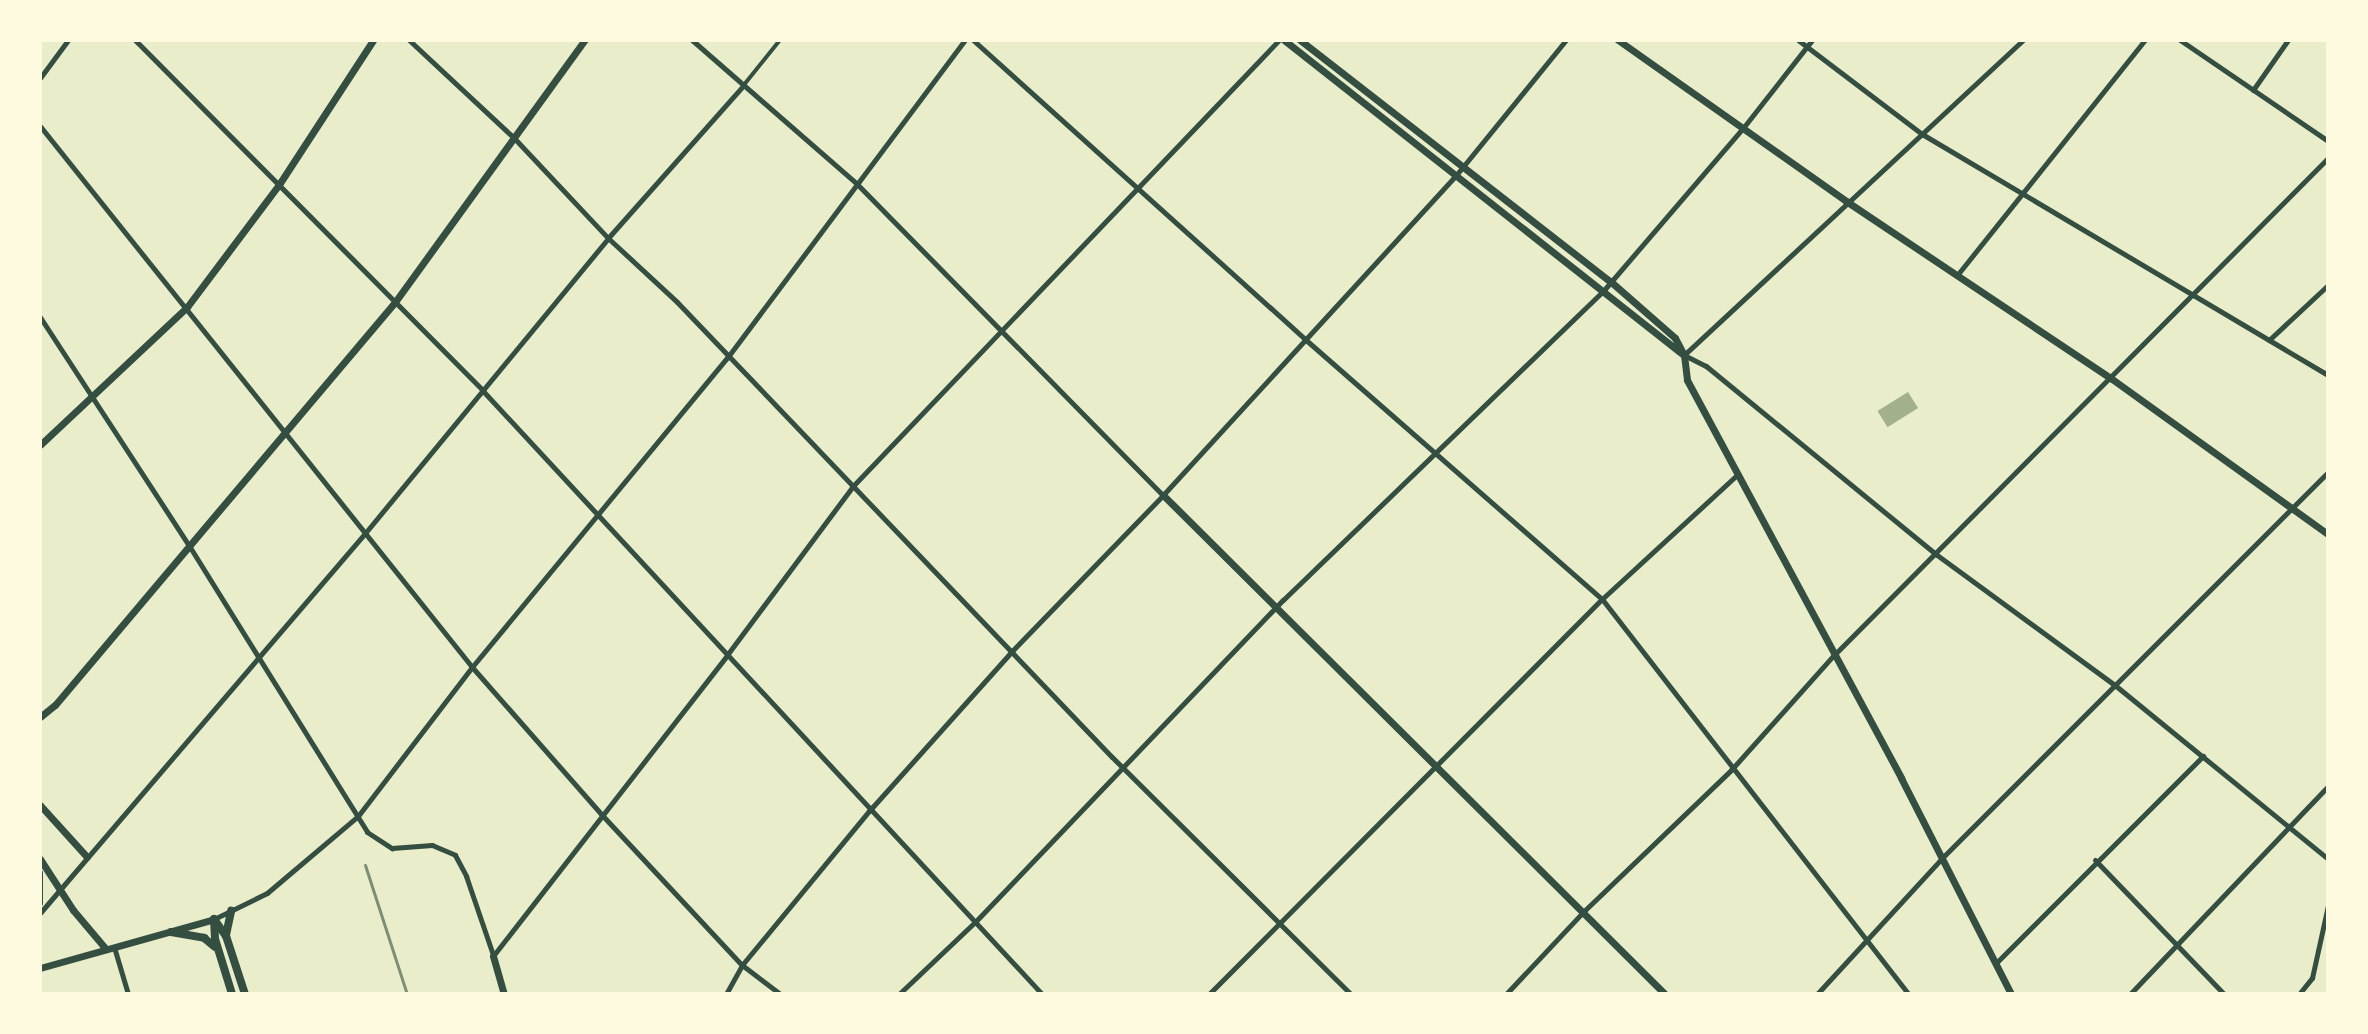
<!DOCTYPE html>
<style>
body{margin:0}
#map{position:relative;width:2368px;height:1034px;overflow:hidden;background:#e9edc9;font-family:"Source Serif 4",serif}
div>[style]{position:absolute}
[style*='--x']{left:calc(var(--x)*1px);top:calc(var(--y)*1px);width:calc(var(--w)*1px);rotate:calc(var(--a)*1deg)}
.water>*{inset:0;background:#a3b18a;transform-origin:0 0}
.pedestrian>*{height:4px;margin:-2px;padding:0 2px;transform-origin:2px;border-radius:2px;background:#344e41}
.minor>*{height:5px;margin:-2.5px;padding:0 2.5px;transform-origin:2.5px;border-radius:2.5px;background:#344e41}
.tertiary>*{height:7px;margin:-3.5px;padding:0 3.5px;transform-origin:3.5px;border-radius:3.5px;background:#344e41}
.secondary>*{height:8px;margin:-4px;padding:0 4px;transform-origin:4px;border-radius:4px;background:#344e41}
.rail>*{height:3px;margin:-1.5px;padding:0 1.5px;transform-origin:1.5px;border-radius:1.5px;background:#7c8e77}
span{translate:-50% -50%;white-space:nowrap;text-align:center;line-height:1.15;-webkit-text-stroke:8px #fefae0;paint-order:stroke}
.frame{position:absolute;inset:0;border:42px solid #fefae0;pointer-events:none}
</style>
<div id="map">
<div class="water">
<i style="left:1908px;top:392px;width:19px;height:36px;rotate:58deg"></i>
</div>
<div class="pedestrian">
<i style="--x:743;--y:86;--w:59;--a:-51.2"></i>
</div>
<div class="minor">
<i style="--x:135;--y:40;--w:494;--a:45.2"></i>
<i style="--x:483;--y:391;--w:822;--a:47.17"></i>
<i style="--x:409;--y:40;--w:145;--a:43"></i>
<i style="--x:515;--y:139;--w:136;--a:46.8"></i>
<i style="--x:608;--y:238;--w:94;--a:42.8"></i>
<i style="--x:677;--y:302;--w:629;--a:46.29"></i>
<i style="--x:1112;--y:757;--w:337;--a:44.8"></i>
<i style="--x:692;--y:40;--w:219;--a:41.1"></i>
<i style="--x:857;--y:184;--w:436;--a:45.5"></i>
<i style="--x:973;--y:40;--w:448;--a:42"></i>
<i style="--x:1306;--y:340;--w:393;--a:41.2"></i>
<i style="--x:1602;--y:599;--w:500;--a:52.2"></i>
<i style="--x:1798;--y:40;--w:156;--a:37.2"></i>
<i style="--x:1922;--y:134;--w:472;--a:30.7"></i>
<i style="--x:2023;--y:40;--w:463;--a:137.1"></i>
<i style="--x:1684;--y:355;--w:25;--a:27"></i>
<i style="--x:1706;--y:366;--w:298;--a:39.3"></i>
<i style="--x:1937;--y:555;--w:222;--a:36.2"></i>
<i style="--x:2116;--y:686;--w:274;--a:39.2"></i>
<i style="--x:2180;--y:40;--w:179;--a:34.3"></i>
<i style="--x:40;--y:78;--w:47;--a:-53.6"></i>
<i style="--x:2253;--y:90;--w:61;--a:-55"></i>
<i style="--x:40;--y:126;--w:692;--a:51.39"></i>
<i style="--x:472;--y:667;--w:197;--a:48.7"></i>
<i style="--x:602;--y:815;--w:205;--a:47"></i>
<i style="--x:742;--y:965;--w:48;--a:37.3"></i>
<i style="--x:1958;--y:274;--w:300;--a:-51.4"></i>
<i style="--x:40;--y:317;--w:271;--a:56.9"></i>
<i style="--x:188;--y:544;--w:339;--a:58.1"></i>
<i style="--x:367;--y:832;--w:30;--a:33"></i>
<i style="--x:392;--y:848;--w:40;--a:-4.3"></i>
<i style="--x:432;--y:845;--w:25;--a:23"></i>
<i style="--x:455;--y:855;--w:24;--a:62"></i>
<i style="--x:466;--y:876;--w:83;--a:71.1"></i>
<i style="--x:2269;--y:340;--w:81;--a:-43"></i>
<i style="--x:2095;--y:860;--w:186;--a:46.1"></i>
<i style="--x:40;--y:872;--w:31;--a:90"></i>
<i style="--x:40;--y:913;--w:501;--a:-49.45"></i>
<i style="--x:366;--y:532;--w:381;--a:-50.5"></i>
<i style="--x:608;--y:238;--w:203;--a:-48.4"></i>
<i style="--x:214;--y:919;--w:59;--a:-26.1"></i>
<i style="--x:267;--y:893;--w:119;--a:-40.2"></i>
<i style="--x:358;--y:816;--w:188;--a:-52.6"></i>
<i style="--x:472;--y:667;--w:401;--a:-50.5"></i>
<i style="--x:727;--y:358;--w:397;--a:-53.2"></i>
<i style="--x:114;--y:947;--w:49;--a:73.4"></i>
<i style="--x:493;--y:956;--w:381;--a:-52.1"></i>
<i style="--x:727;--y:655;--w:209;--a:-53.3"></i>
<i style="--x:852;--y:487;--w:618;--a:-46.31"></i>
<i style="--x:1996;--y:963;--w:293;--a:-45"></i>
<i style="--x:726;--y:994;--w:33;--a:-61"></i>
<i style="--x:742;--y:965;--w:200;--a:-50.5"></i>
<i style="--x:869;--y:811;--w:215;--a:-48.2"></i>
<i style="--x:1012;--y:651;--w:217;--a:-45.9"></i>
<i style="--x:1163;--y:495;--w:435;--a:-47.5"></i>
<i style="--x:1457;--y:174;--w:173;--a:-50.9"></i>
<i style="--x:899;--y:994;--w:105;--a:-43.5"></i>
<i style="--x:975;--y:922;--w:446;--a:-46.3"></i>
<i style="--x:1283;--y:600;--w:446;--a:-44"></i>
<i style="--x:1604;--y:290;--w:213;--a:-49.4"></i>
<i style="--x:1743;--y:128;--w:112;--a:-51.9"></i>
<i style="--x:1209;--y:994;--w:557;--a:-45.15"></i>
<i style="--x:1602;--y:599;--w:185;--a:-42.6"></i>
<i style="--x:1506;--y:994;--w:112;--a:-46.8"></i>
<i style="--x:1583;--y:912;--w:205;--a:-43.8"></i>
<i style="--x:1731;--y:770;--w:154;--a:-48.2"></i>
<i style="--x:1834;--y:655;--w:701;--a:-45.17"></i>
<i style="--x:1817;--y:994;--w:185;--a:-47.4"></i>
<i style="--x:1942;--y:858;--w:546;--a:-45"></i>
<i style="--x:2130;--y:994;--w:287;--a:-46.4"></i>
<i style="--x:2299;--y:994;--w:21;--a:-51"></i>
<i style="--x:2312;--y:978;--w:75;--a:-77.6"></i>
</div>
<div class="tertiary">
<i style="--x:1284;--y:40;--w:506;--a:38.25"></i>
<i style="--x:1300;--y:40;--w:393;--a:37.9"></i>
<i style="--x:1610;--y:281;--w:86;--a:41.2"></i>
<i style="--x:1675;--y:338;--w:19;--a:62"></i>
<i style="--x:1684;--y:355;--w:25;--a:83"></i>
<i style="--x:1687;--y:380;--w:452;--a:61.7"></i>
<i style="--x:1901;--y:778;--w:242;--a:63"></i>
<i style="--x:1618;--y:40;--w:279;--a:35.2"></i>
<i style="--x:1846;--y:201;--w:320;--a:33.8"></i>
<i style="--x:2112;--y:379;--w:266;--a:35.7"></i>
<i style="--x:40;--y:445;--w:202;--a:-43.2"></i>
<i style="--x:187;--y:307;--w:151;--a:-53.1"></i>
<i style="--x:278;--y:186;--w:174;--a:-56.9"></i>
<i style="--x:1163;--y:495;--w:708;--a:44.83"></i>
<i style="--x:40;--y:717;--w:19;--a:-39"></i>
<i style="--x:55;--y:705;--w:527;--a:-49.85"></i>
<i style="--x:395;--y:302;--w:324;--a:-54.1"></i>
<i style="--x:40;--y:805;--w:70;--a:47.9"></i>
<i style="--x:40;--y:859;--w:61;--a:57.1"></i>
<i style="--x:73;--y:910;--w:51;--a:49.8"></i>
<i style="--x:493;--y:956;--w:40;--a:74"></i>
<i style="--x:40;--y:968;--w:181;--a:-15.7"></i>
</div>
<div class="secondary">
<i style="--x:214;--y:919;--w:21;--a:55"></i>
<i style="--x:226;--y:936;--w:61;--a:71.9"></i>
<i style="--x:214;--y:919;--w:20;--a:87"></i>
<i style="--x:215;--y:939;--w:58;--a:72.8"></i>
<i style="--x:171;--y:932;--w:34;--a:10"></i>
<i style="--x:204;--y:938;--w:14;--a:39"></i>
<i style="--x:226;--y:935;--w:25;--a:-78"></i>
</div>
<div class="rail">
<i style="--x:365;--y:865;--w:136;--a:72"></i>
</div>
<div class="frame"></div>
</div>
